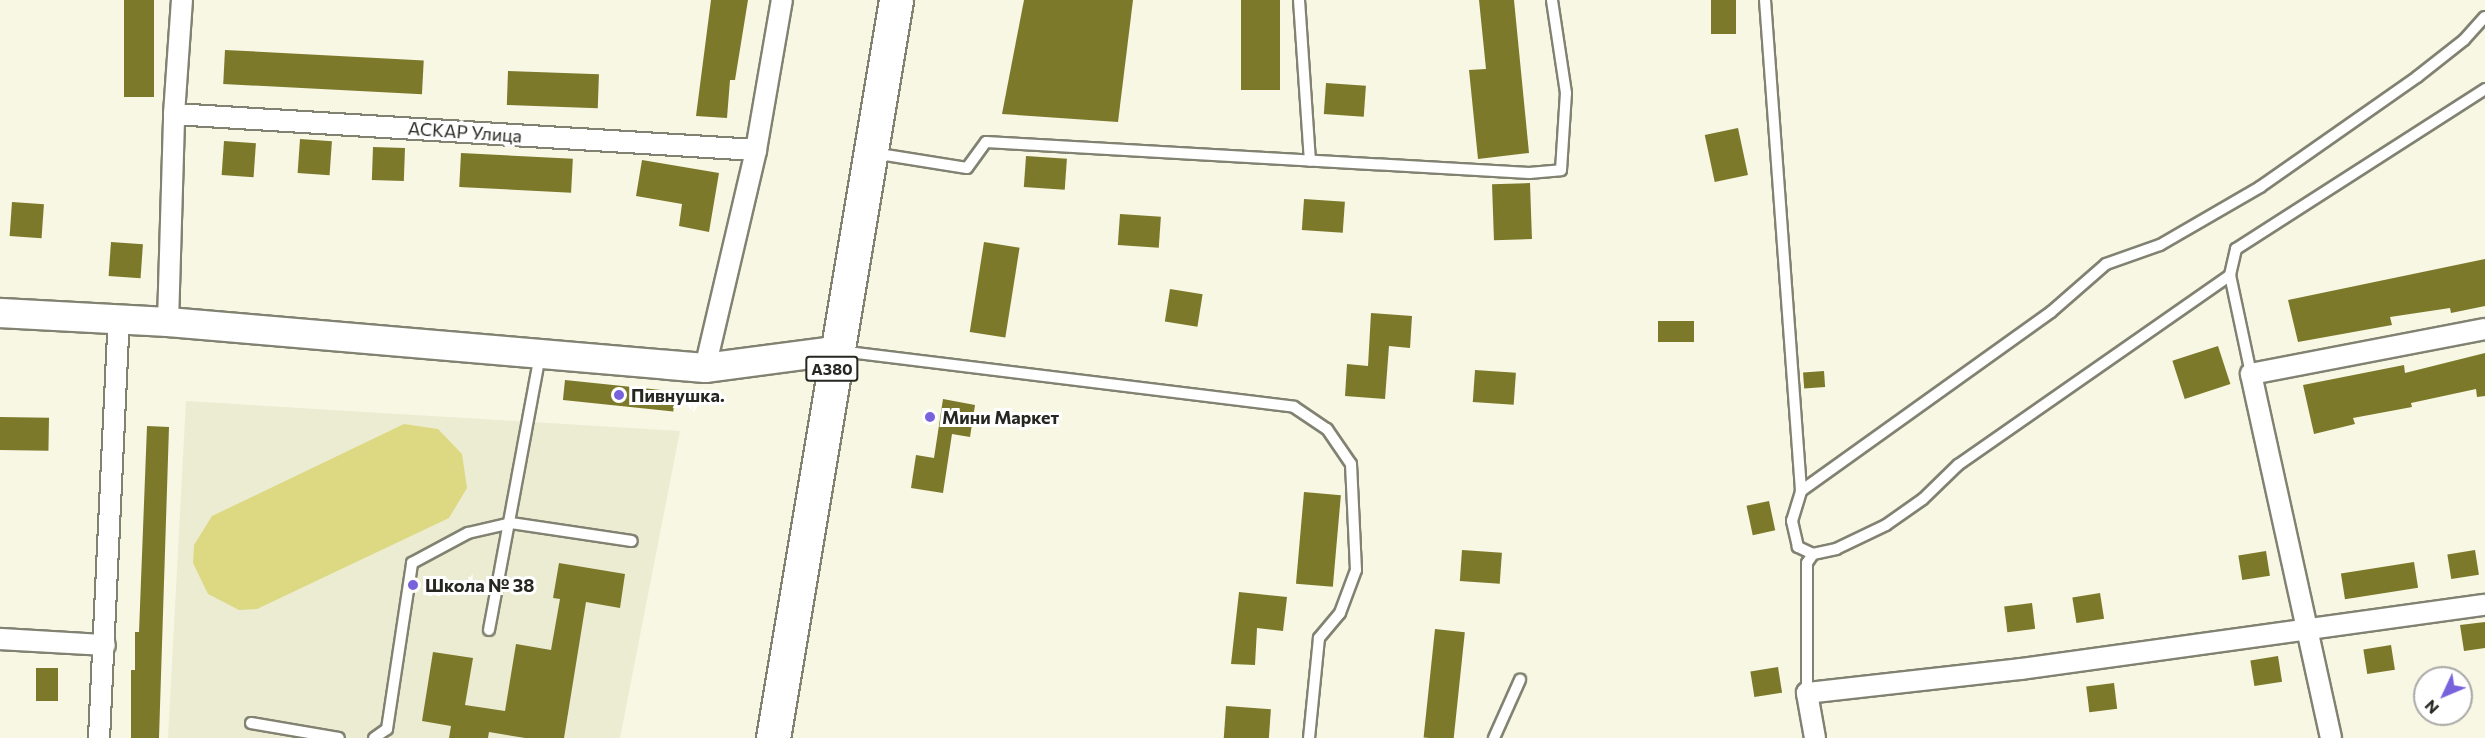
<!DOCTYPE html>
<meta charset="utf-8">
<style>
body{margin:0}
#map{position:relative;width:2485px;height:738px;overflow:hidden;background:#f7f7e4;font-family:Commissioner,sans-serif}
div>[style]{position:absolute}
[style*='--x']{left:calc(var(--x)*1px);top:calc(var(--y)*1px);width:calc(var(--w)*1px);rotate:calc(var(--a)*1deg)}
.built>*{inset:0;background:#ececd2}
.green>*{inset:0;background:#dcd982}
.building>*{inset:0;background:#7c792b;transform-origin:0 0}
.roads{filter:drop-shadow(2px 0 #828272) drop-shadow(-2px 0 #828272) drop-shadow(0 2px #828272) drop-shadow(0 -2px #828272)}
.lane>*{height:10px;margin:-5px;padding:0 5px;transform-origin:5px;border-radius:5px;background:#fff}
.street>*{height:20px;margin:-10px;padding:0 10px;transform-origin:10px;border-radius:10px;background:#fff}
.secondary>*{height:28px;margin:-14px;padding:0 14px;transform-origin:14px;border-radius:14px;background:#fff}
.highway>*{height:33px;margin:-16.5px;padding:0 16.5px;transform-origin:16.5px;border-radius:16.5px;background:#fff}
.dots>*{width:16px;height:16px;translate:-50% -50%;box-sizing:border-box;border:3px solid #fff;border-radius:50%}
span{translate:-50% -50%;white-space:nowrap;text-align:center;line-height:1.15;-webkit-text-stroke:6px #fff;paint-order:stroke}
.shield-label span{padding:2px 4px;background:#fff;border:2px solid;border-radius:4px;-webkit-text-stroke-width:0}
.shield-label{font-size:16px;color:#272721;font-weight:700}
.street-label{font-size:18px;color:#272721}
.poi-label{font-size:18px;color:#272721;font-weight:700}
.left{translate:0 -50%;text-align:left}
.north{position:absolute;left:2413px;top:666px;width:60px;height:60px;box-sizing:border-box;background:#fff;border:2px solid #a9a9a6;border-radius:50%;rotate:226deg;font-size:16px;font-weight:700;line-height:24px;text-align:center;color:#272721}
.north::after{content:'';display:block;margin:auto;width:21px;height:27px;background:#7863dd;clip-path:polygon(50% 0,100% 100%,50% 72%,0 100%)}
</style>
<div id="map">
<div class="built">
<i style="clip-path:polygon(186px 401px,680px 431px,620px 738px,168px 738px)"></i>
</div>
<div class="green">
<i style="clip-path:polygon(404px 424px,438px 429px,462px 454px,467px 488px,449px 518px,257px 609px,239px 610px,208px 594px,193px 563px,194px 545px,212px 516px)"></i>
</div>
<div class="building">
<i style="left:124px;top:0;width:30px;height:97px"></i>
<i style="clip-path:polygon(711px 0,748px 0,735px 80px,730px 80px,727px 118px,696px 116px)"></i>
<i style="clip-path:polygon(1024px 0,1133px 0,1118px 122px,1002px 114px)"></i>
<i style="left:1241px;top:0;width:39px;height:90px"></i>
<i style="clip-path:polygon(1479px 0,1514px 0,1529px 153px,1478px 159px,1469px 70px,1486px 69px)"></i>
<i style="left:1711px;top:0;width:25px;height:34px"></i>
<i style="left:225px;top:50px;width:199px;height:34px;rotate:3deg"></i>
<i style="left:508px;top:71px;width:91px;height:34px;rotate:2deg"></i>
<i style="left:1326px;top:83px;width:40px;height:31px;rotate:4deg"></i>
<i style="left:1738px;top:128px;width:48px;height:34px;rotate:78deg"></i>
<i style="left:300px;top:139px;width:32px;height:34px;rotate:4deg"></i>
<i style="left:224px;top:141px;width:32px;height:34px;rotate:4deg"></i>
<i style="left:373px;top:147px;width:32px;height:33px;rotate:2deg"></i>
<i style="left:461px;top:153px;width:112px;height:34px;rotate:3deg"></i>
<i style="left:1026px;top:156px;width:41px;height:31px;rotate:4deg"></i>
<i style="clip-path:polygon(642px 160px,719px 173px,709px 232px,679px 226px,682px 204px,636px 196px)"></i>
<i style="left:1530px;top:183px;width:56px;height:38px;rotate:88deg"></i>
<i style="left:1304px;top:199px;width:41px;height:31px;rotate:4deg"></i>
<i style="left:12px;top:202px;width:32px;height:34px;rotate:4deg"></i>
<i style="left:1120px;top:214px;width:41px;height:31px;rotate:4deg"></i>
<i style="left:111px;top:242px;width:32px;height:34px;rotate:4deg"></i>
<i style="left:984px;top:242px;width:36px;height:91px;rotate:9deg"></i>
<i style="clip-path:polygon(2485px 259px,2485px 306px,2451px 313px,2450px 308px,2390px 317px,2392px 325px,2298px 342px,2288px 300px)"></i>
<i style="left:1170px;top:289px;width:33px;height:33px;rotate:9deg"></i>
<i style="clip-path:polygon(1371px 313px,1412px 316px,1410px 348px,1389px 346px,1385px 399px,1345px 396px,1347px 364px,1368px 366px)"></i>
<i style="left:1658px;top:321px;width:36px;height:21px"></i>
<i style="left:2218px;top:346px;width:40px;height:48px;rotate:72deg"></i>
<i style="clip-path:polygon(2485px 353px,2485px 396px,2477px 397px,2476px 389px,2411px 403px,2412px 407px,2353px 418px,2355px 424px,2314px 434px,2303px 385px,2404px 365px,2405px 373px)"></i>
<i style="left:1475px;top:370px;width:41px;height:32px;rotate:4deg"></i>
<i style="left:1824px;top:371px;width:16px;height:21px;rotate:86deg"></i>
<i style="left:565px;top:380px;width:111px;height:20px;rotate:6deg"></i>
<i style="clip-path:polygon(943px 399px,975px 405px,970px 437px,952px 434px,943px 493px,911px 488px,916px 455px,934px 458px)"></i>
<i style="left:0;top:417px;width:49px;height:33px;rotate:1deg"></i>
<i style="clip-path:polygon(147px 426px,169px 427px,159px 738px,131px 738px,131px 670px,135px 670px,135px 632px,139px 632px)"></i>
<i style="left:1304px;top:492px;width:37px;height:92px;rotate:5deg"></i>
<i style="left:1769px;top:501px;width:30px;height:23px;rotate:78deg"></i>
<i style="left:1462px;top:550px;width:40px;height:31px;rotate:4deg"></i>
<i style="left:2475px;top:550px;width:25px;height:28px;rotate:81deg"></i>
<i style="left:2266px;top:551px;width:25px;height:28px;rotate:81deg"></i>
<i style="left:2414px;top:562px;width:26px;height:74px;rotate:81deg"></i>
<i style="clip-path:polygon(559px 563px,625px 574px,620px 608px,586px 602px,564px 738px,525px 738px,489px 732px,488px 738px,449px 738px,451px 726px,422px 721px,433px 652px,473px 658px,465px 705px,505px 711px,516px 644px,551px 650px,560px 599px,553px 598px)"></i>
<i style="clip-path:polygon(1239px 592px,1287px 597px,1283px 631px,1257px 628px,1255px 665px,1231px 664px)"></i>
<i style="left:2100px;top:593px;width:26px;height:28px;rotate:81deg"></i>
<i style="left:2032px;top:603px;width:26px;height:28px;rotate:83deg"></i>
<i style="clip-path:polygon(2485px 622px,2485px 648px,2464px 651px,2460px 625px)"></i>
<i style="left:1435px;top:629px;width:30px;height:109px;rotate:6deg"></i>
<i style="left:2391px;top:645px;width:25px;height:28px;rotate:81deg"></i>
<i style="left:2278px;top:656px;width:26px;height:28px;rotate:81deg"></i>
<i style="left:1778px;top:667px;width:26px;height:28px;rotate:81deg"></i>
<i style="left:36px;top:668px;width:22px;height:33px"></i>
<i style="left:2114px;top:683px;width:26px;height:28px;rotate:83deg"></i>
<i style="left:1226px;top:706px;width:45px;height:32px;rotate:4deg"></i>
</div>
<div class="roads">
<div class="lane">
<i style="--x:1299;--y:0;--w:161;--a:86.1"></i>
<i style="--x:1765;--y:0;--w:492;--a:85.8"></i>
<i style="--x:873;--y:153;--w:95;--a:9.1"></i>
<i style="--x:967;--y:168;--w:32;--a:-54"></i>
<i style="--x:986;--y:142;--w:544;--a:3.27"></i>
<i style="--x:1529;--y:173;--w:32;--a:-5"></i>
<i style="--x:1561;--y:170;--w:77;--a:-86.3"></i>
<i style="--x:1566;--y:93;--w:94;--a:-98.6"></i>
<i style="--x:2230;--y:275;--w:27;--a:-77"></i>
<i style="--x:2236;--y:249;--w:296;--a:-32.7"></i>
<i style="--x:840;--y:351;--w:457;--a:7"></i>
<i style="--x:1294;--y:407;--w:40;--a:34"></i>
<i style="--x:1327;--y:429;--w:42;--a:55.6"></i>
<i style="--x:1351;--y:464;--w:106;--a:87.3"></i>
<i style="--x:1356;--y:570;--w:46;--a:110.4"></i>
<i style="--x:1340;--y:613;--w:33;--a:130"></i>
<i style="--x:1319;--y:638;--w:100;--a:95.7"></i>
<i style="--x:1813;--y:554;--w:17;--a:-155"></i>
<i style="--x:1798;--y:547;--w:27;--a:-103"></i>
<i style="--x:1792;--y:521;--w:31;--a:-73"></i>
<i style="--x:1801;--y:491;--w:307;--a:-35.6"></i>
<i style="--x:2051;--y:312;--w:73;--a:-41.1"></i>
<i style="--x:2106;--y:264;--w:57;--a:-19.4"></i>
<i style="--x:2160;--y:245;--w:116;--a:-30.1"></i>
<i style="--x:2260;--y:187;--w:192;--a:-35"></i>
<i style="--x:2417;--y:77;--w:60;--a:-38.2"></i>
<i style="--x:2464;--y:40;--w:31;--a:-48"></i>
<i style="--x:489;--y:630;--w:281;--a:-79.5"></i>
<i style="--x:1807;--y:693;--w:130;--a:-90"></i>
<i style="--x:1807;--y:563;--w:11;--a:-56"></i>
<i style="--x:1813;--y:554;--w:24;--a:-12"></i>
<i style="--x:1836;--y:549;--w:55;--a:-25.6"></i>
<i style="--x:1886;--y:525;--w:45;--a:-35.1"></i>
<i style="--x:1923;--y:499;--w:49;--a:-44.2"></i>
<i style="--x:1958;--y:465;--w:332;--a:-34.9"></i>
<i style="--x:2230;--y:275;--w:101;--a:78"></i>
<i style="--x:251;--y:723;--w:89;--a:9.7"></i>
<i style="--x:374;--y:738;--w:16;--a:-35"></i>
<i style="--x:387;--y:729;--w:168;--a:-81.4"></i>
<i style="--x:412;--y:563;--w:64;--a:-28.2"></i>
<i style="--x:468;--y:533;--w:44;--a:-13.1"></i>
<i style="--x:511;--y:523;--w:122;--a:8.5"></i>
<i style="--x:1494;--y:738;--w:64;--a:-65.9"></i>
</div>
<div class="street">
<i style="--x:174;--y:114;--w:583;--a:3.54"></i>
<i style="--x:168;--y:322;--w:208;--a:-88.3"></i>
<i style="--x:174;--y:114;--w:114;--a:-86"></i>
<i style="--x:705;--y:368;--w:224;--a:-76.8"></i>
<i style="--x:756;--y:150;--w:152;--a:-80.2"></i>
<i style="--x:0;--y:639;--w:105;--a:3.3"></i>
<i style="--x:99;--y:738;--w:418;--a:-87.3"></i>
<i style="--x:1815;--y:738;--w:46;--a:-100.1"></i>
<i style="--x:1807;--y:693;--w:215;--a:-6.4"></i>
<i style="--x:2021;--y:669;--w:468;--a:-7.9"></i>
<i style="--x:2331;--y:738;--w:373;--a:-102.4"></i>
<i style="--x:2251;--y:374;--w:238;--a:-10.9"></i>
</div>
<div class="secondary">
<i style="--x:0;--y:313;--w:168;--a:3.1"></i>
<i style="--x:168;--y:322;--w:539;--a:4.9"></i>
<i style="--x:705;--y:368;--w:131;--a:-7.5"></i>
</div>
<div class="highway">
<i style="--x:773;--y:738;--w:748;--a:-80.54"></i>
</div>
</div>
<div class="dots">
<i style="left:619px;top:395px;background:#7863dd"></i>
<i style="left:930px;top:417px;background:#7863dd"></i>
<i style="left:413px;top:585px;background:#7863dd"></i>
</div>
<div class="shield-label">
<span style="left:832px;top:369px">A380</span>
</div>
<div class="street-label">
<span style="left:465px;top:132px;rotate:4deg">АСКАР Улица</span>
</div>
<div class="poi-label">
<span class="left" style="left:631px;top:395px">Пивнушка.</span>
<span class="left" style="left:942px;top:417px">Мини Маркет</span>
<span class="left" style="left:425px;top:585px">Школа № 38</span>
</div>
<div class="north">N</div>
</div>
